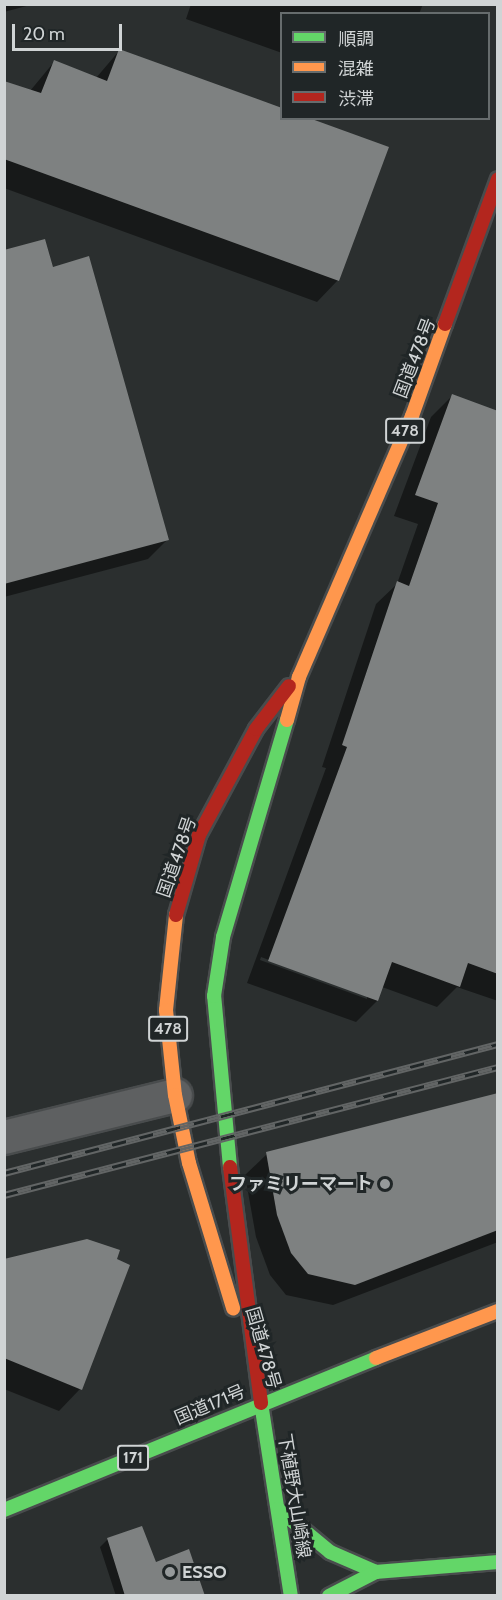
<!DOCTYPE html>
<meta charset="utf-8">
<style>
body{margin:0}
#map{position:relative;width:502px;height:1600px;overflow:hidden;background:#2b2f2f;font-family:Cabin,"Noto Sans JP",sans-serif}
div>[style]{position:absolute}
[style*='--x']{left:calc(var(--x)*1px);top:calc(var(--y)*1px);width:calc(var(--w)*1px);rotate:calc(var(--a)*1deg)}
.shadow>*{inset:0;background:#0007}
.building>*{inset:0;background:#7e8181}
.roads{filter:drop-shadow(2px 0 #494c4d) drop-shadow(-2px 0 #494c4d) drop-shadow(0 2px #494c4d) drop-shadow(0 -2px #494c4d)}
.street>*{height:33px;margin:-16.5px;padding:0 16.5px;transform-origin:16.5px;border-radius:16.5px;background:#5e6061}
.fast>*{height:14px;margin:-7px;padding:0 7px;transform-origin:7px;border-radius:7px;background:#63d668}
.slow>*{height:14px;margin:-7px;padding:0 7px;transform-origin:7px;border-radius:7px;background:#ff974d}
.jam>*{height:14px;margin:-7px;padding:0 7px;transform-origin:7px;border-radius:7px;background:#b3261e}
.rail>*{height:7px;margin-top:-3.5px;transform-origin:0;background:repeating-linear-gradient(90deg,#202627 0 14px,#626565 0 28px);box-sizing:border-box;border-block:2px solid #626565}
.dots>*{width:16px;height:16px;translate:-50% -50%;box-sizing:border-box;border:3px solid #202627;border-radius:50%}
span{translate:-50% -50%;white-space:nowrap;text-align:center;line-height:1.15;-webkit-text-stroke:6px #202627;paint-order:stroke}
.shield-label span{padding:2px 4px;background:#202627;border:2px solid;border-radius:4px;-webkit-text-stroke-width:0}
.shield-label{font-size:16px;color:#d0d4d5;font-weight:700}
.street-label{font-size:18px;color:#d0d4d5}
.poi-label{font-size:18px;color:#d0d4d5;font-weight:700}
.right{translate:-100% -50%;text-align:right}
.left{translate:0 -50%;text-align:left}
.frame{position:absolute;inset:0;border:6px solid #d0d4d5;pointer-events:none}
.legend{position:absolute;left:280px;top:12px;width:210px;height:108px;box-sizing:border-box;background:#202627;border:2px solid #666c6d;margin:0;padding:8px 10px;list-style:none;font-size:18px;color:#d0d4d5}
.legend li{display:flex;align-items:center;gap:12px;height:30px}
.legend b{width:30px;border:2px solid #666c6d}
.scale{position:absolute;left:12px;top:24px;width:110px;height:27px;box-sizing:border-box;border:3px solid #d0d4d5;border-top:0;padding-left:8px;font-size:18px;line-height:21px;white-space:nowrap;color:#d0d4d5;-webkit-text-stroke:4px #202627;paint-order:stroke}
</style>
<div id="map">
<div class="shadow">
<i style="clip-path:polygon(4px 4px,34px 4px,4px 12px)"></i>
<i style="clip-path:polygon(191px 4px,423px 4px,419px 14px,282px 14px,282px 53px,186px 19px)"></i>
<i style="clip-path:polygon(119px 51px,282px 118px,338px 280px,317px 302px,4px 188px,4px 92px,30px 91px,54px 62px,96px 78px)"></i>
<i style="clip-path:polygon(4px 252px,52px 269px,167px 540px,148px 559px,4px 597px)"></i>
<i style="clip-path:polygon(evenodd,452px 396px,498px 883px,498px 1001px,457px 987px,437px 1007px,382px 987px,377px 1001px,356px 1022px,247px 983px,326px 768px,322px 767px,376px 604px,397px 584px,418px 524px,394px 516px,431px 417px,452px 396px,261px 957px,367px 996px,367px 999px,260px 960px,261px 957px)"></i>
<i style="clip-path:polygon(498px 1095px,498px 1242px,333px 1305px,286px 1295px,270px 1275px,256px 1237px,245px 1175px,267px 1154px)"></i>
<i style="clip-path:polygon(4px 1260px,80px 1389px,59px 1411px,4px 1389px)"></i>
<i style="clip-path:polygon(141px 1528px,155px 1563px,194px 1596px,116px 1596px,100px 1547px,107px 1540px)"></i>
</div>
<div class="building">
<i style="clip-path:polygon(119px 49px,282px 108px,282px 118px,309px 118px,389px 147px,339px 281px,4px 159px,4px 81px,41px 93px,54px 60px,107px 81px)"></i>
<i style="clip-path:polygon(45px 239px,53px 267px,89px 256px,169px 540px,4px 584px,4px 250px)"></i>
<i style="clip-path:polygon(452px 394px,498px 411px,498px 974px,468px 963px,460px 987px,392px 962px,378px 1001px,268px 961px,347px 747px,342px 745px,397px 581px,409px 586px,438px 503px,415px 495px)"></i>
<i style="clip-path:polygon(498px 1093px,498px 1230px,355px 1285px,308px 1274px,291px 1253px,277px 1215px,266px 1152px)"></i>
<i style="clip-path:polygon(87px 1239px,120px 1250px,117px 1259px,130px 1265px,82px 1390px,4px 1358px,4px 1259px)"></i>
<i style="clip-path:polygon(142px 1526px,156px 1562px,189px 1549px,205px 1596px,125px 1596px,107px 1538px)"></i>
</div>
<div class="roads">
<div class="street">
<i style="--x:4;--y:1137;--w:176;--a:-13.8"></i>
</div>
<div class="fast">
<i style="--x:230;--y:1167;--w:172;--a:-95.3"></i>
<i style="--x:214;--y:996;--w:60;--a:-81.3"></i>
<i style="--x:223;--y:937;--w:226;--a:-73.6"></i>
<i style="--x:261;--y:1403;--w:195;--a:81.2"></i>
<i style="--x:278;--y:1509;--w:67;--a:39.6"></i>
<i style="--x:330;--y:1552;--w:50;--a:23.5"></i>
<i style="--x:4;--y:1510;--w:402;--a:-22.2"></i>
<i style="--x:329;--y:1596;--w:53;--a:-27.1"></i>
<i style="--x:376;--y:1572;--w:122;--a:-4.7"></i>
</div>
<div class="slow">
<i style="--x:287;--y:720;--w:45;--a:-74.4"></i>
<i style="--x:299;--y:677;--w:284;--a:-66.6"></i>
<i style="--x:412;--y:416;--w:98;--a:-70.3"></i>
<i style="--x:176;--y:915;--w:96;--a:96"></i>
<i style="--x:166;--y:1010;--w:85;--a:84"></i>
<i style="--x:175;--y:1095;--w:69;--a:78.4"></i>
<i style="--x:189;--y:1163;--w:152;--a:73.1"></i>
<i style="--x:376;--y:1358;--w:131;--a:-21.1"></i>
</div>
<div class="jam">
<i style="--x:445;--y:324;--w:154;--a:-69.9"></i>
<i style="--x:176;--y:915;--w:83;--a:-74"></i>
<i style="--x:199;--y:835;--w:120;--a:-61.7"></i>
<i style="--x:256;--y:729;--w:54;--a:-52.5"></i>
<i style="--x:230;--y:1167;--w:238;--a:82.5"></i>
</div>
</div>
<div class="rail">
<i style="--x:4;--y:1173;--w:511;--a:-14.64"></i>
<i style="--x:4;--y:1195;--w:510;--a:-14.53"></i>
</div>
<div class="dots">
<i style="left:385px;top:1184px;background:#969a9b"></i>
<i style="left:170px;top:1572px;background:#969a9b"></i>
</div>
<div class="shield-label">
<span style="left:405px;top:431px">478</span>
<span style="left:168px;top:1029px">478</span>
<span style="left:133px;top:1458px">171</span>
</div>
<div class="street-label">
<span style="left:415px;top:358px;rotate:-69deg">国道478号</span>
<span style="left:177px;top:857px;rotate:-71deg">国道478号</span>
<span style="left:263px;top:1348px;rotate:74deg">国道478号</span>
<span style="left:210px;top:1405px;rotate:-23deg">国道171号</span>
<span style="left:294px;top:1496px;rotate:81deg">下植野大山崎線</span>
</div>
<div class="poi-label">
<span class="right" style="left:373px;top:1184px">ファミリーマート</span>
<span class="left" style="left:182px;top:1572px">ESSO</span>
</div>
<div class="frame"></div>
<ul class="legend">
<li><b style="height:8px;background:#63d668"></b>順調</li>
<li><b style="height:8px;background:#ff974d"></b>混雑</li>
<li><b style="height:8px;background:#b3261e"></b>渋滞</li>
</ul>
<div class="scale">20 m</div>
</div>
